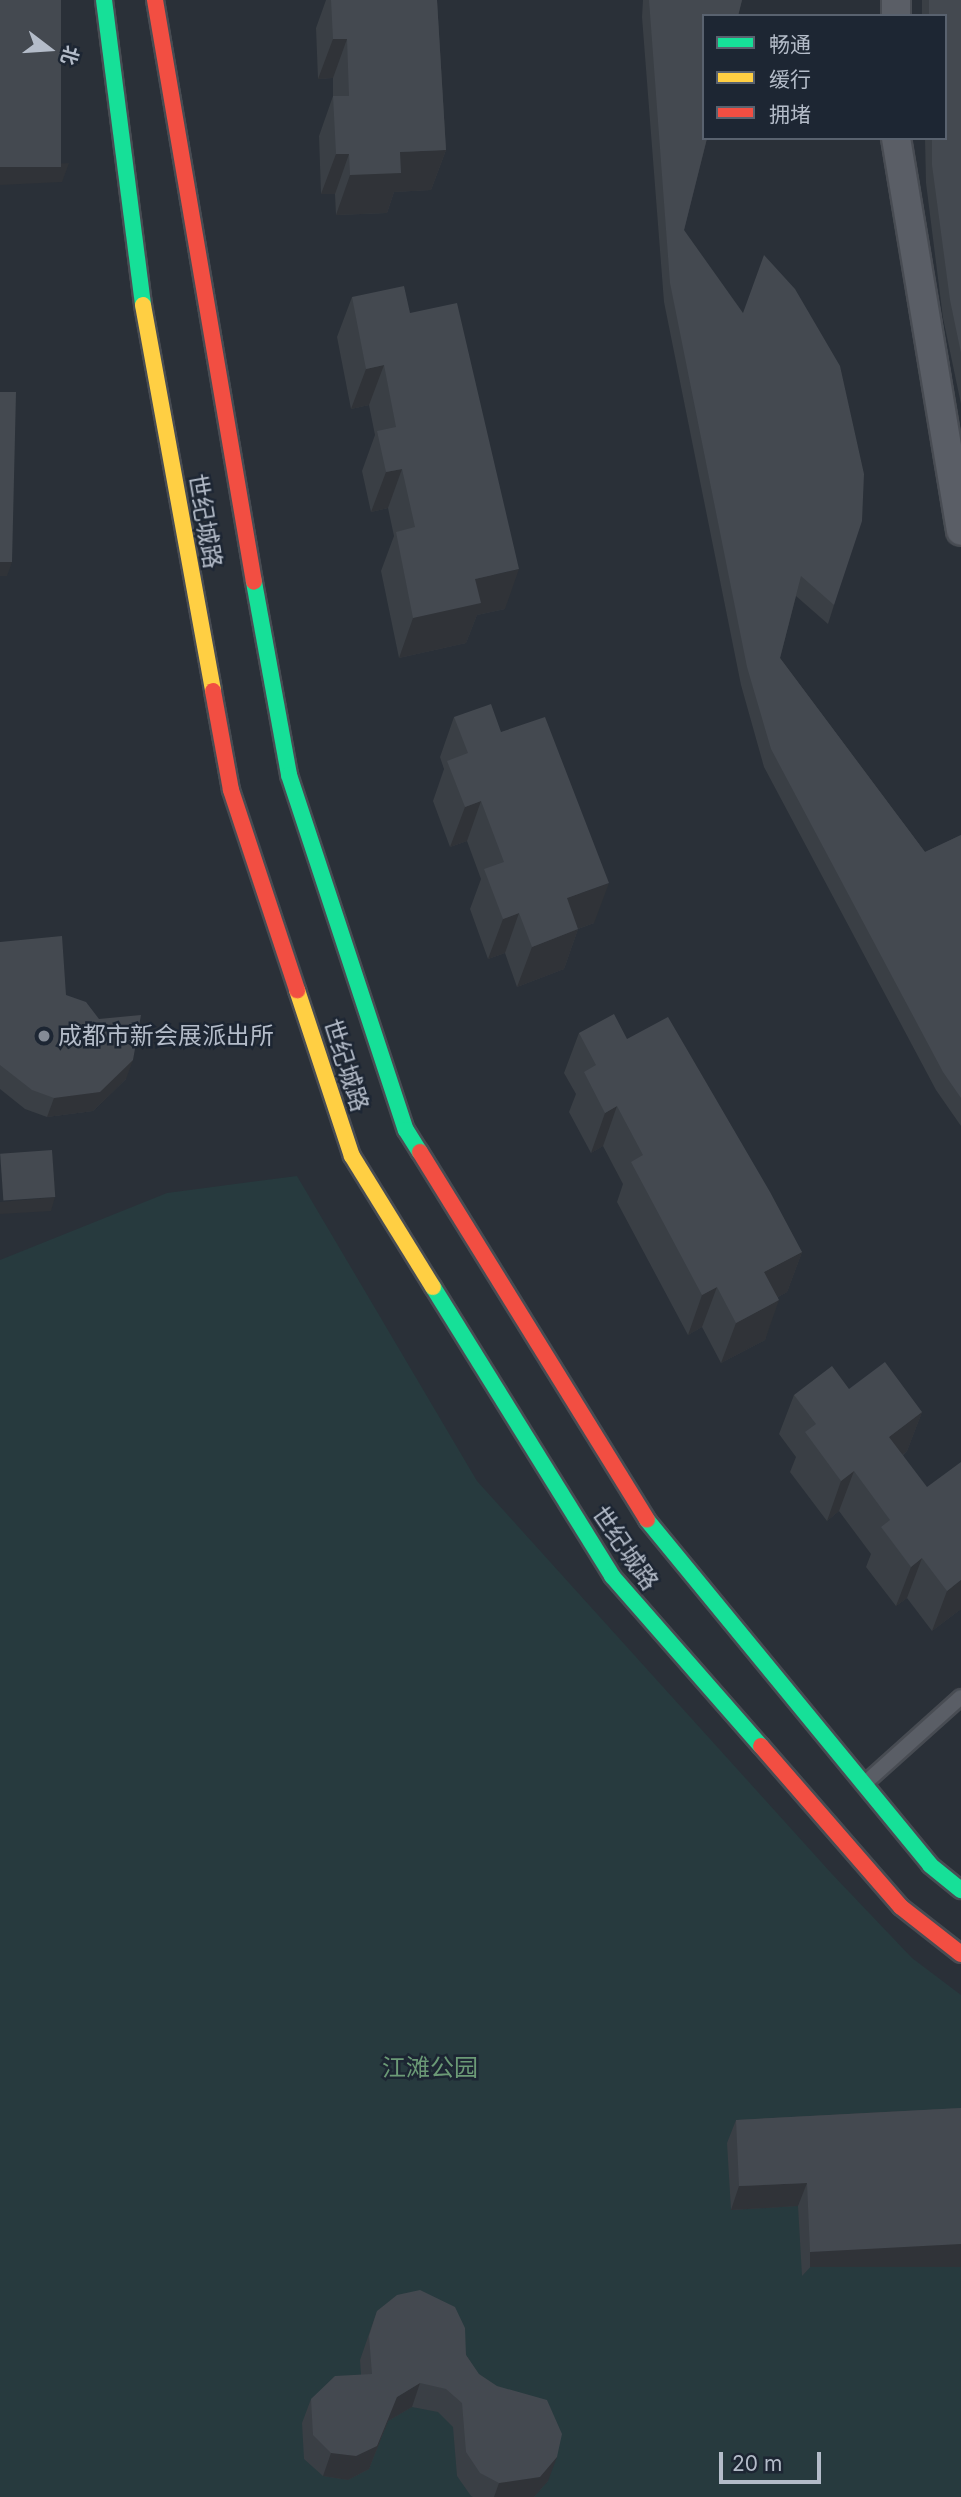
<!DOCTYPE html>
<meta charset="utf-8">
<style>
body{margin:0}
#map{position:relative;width:961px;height:2497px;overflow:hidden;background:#2a3038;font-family:Inter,"Noto Sans SC",sans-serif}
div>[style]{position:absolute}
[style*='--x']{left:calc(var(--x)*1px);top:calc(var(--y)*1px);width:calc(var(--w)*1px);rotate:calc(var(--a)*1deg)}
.green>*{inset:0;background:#273a3e}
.roads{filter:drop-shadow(2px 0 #484c53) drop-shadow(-2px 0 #484c53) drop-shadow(0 2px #484c53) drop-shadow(0 -2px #484c53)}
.lane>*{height:14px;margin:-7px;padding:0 7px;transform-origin:7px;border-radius:7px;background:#5a5e66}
.street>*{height:28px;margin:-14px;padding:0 14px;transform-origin:14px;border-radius:14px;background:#5a5e66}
.fast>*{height:16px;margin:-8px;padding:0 8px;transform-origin:8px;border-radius:8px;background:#16e098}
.slow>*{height:16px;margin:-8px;padding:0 8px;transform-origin:8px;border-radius:8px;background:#ffcf43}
.jam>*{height:16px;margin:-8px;padding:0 8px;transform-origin:8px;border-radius:8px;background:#f24e42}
.wall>*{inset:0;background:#3a3f45}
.shaded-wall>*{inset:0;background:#303338;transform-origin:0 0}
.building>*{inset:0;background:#444950;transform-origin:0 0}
.dots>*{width:19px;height:19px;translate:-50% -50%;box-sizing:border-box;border:4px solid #1d2633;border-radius:50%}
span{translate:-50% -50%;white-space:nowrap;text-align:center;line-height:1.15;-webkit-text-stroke:5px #1d2633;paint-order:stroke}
.street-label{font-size:24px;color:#b4bcc9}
.poi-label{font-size:24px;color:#b4bcc9}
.left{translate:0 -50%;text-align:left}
.park-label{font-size:24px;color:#6b9a76}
.legend{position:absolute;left:702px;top:14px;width:245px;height:126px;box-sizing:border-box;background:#1d2633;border:2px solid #59626f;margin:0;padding:9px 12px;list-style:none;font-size:21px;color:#b4bcc9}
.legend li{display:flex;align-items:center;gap:14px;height:35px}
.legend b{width:35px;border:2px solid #59626f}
.north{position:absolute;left:14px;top:14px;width:70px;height:70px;-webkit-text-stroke:5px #1d2633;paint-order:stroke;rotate:107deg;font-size:19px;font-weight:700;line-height:28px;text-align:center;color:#b4bcc9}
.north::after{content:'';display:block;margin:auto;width:24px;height:32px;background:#b4bcc9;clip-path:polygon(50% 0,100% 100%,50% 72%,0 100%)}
.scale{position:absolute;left:719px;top:2452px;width:102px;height:32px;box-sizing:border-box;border:4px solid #b4bcc9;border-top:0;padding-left:9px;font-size:21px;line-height:24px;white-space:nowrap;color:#b4bcc9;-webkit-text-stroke:5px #1d2633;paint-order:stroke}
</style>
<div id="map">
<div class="green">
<i style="clip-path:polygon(297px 1176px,477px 1481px,832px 1874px,912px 1958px,961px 1995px,961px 2497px,0 2497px,0 1260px,167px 1193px)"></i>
</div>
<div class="roads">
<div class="lane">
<i style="--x:864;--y:1784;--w:130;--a:-41.9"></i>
</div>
<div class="street">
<i style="--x:896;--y:16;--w:16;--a:-90"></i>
<i style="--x:896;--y:138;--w:398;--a:80.6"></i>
</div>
<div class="fast">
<i style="--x:104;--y:0;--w:307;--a:82.7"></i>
<i style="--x:254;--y:582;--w:196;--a:79.7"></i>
<i style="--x:289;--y:775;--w:374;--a:71.8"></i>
<i style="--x:406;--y:1130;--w:26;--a:58"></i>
<i style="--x:433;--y:1287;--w:340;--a:58.2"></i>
<i style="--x:612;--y:1576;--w:226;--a:48.8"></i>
<i style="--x:647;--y:1520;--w:446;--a:50.6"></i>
<i style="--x:930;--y:1865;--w:40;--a:39"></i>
</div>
<div class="slow">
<i style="--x:143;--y:305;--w:392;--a:79.7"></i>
<i style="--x:297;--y:990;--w:175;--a:71.7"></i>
<i style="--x:352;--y:1156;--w:154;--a:58.3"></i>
</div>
<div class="jam">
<i style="--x:155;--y:0;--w:590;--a:80.35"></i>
<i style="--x:213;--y:691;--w:101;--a:79.7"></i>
<i style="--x:231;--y:790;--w:211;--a:71.7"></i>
<i style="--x:420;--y:1152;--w:432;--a:58.3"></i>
<i style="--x:761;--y:1746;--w:213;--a:49"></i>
<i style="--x:901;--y:1907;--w:76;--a:38.1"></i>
</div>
</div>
<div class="wall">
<i style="clip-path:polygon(326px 0,437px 0,446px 150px,431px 190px,394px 192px,387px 213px,336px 215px,335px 194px,321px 194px,319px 136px,333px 96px,333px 78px,318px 79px,316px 28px)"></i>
<i style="clip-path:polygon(643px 0,742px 0,684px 230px,834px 605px,828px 624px,796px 596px,780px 658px,925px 852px,961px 835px,961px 1126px,936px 1090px,764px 767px,741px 685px,664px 302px,642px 17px)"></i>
<i style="clip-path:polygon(922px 0,961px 0,961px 404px,943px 318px,926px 183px,925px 138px,945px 138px,945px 16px,922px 16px)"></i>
<i style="clip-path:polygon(352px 297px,410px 313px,505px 609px,477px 615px,466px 643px,399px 658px,381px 571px,394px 536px,388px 508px,371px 512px,362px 471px,375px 435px,369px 405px,351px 409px,337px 337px)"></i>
<i style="clip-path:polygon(454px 717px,501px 732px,594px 923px,578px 929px,564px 969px,517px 987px,505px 953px,488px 959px,470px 909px,481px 879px,467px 841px,450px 847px,433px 801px,444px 769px,440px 757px)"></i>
<i style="clip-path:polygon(0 942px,66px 995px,126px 1079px,93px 1111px,47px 1117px,25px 1109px,0 1089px)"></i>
<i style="clip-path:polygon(579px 1033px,627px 1039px,802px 1252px,787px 1292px,778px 1297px,765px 1340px,721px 1363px,702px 1327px,688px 1335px,617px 1202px,623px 1184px,603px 1146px,591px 1153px,569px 1112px,576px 1094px,564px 1073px)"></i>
<i style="clip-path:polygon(849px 1389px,922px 1412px,907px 1451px,903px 1455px,961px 1609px,932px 1631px,907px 1598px,896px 1606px,866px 1567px,871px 1554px,839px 1511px,827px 1521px,790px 1472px,796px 1457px,779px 1434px,794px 1395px)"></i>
<i style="clip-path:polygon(961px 2108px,802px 2276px,798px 2206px,731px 2210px,727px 2143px,736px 2120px)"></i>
<i style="clip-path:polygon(377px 2311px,466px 2355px,548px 2481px,534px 2497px,473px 2497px,471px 2496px,457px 2476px,453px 2427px,438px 2412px,412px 2407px,388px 2421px,369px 2469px,348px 2480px,323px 2476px,304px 2459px,302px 2423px,311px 2399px,361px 2375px,360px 2360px)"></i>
</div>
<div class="shaded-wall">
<i style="clip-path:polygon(333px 39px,347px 39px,333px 78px,318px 79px)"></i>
<i style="clip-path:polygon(446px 150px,431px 190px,394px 192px,387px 213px,336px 215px,350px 175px,400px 152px)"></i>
<i style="clip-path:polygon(336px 154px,349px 154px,335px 194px,321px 194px)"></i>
<i style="clip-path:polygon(69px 163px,62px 182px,0 185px,0 167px)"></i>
<i style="clip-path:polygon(384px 365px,369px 405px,351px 409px,366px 369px)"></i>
<i style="clip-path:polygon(402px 469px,388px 508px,371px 512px,386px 472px)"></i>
<i style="clip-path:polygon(0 562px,12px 562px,7px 576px,0 576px)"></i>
<i style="clip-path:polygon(519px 569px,505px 609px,477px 615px,466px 643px,399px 658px,413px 618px,475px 579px)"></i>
<i style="clip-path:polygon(481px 801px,467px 841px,450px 847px,465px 807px)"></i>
<i style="clip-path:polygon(609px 883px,594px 923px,553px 938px,567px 898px)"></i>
<i style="clip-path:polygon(519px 913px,505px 953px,488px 959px,503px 919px)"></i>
<i style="clip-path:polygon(578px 929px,564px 969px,517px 987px,532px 947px)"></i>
<i style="clip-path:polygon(133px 1060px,126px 1079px,93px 1111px,47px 1117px,54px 1098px)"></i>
<i style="clip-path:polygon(617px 1106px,603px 1146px,591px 1153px,605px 1113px)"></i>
<i style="clip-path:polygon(55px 1197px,51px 1211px,0 1214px,0 1202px)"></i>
<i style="clip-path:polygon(802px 1252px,787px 1292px,750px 1312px,764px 1272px)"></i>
<i style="clip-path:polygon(717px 1287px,702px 1327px,688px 1335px,702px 1295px)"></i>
<i style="clip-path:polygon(779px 1300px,765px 1340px,721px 1363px,736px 1323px)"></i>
<i style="clip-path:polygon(922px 1412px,907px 1451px,874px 1477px,889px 1437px)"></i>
<i style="clip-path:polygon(854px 1471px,839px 1511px,827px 1521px,841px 1481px)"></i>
<i style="clip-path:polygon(922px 1558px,907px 1598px,896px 1606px,911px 1567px)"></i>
<i style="clip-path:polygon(961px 1580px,961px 1609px,932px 1631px,947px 1591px)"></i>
<i style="clip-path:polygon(807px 2183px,798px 2206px,731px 2210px,739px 2186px)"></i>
<i style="left:961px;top:2244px;width:23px;height:151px;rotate:90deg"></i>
<i style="clip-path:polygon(420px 2383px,412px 2407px,388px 2421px,369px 2469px,348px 2480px,323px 2476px,331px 2453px,397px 2397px)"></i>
<i style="clip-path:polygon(557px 2457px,548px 2481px,534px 2497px,494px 2497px,499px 2483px)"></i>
</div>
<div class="building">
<i style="left:0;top:0;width:61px;height:167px"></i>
<i style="clip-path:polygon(331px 0,437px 0,446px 150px,400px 152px,401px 173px,350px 175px,349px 154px,336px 154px,333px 96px,349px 96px,347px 39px,333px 39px)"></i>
<i style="clip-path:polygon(649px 0,742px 0,738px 16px,704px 16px,704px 138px,707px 138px,684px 230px,743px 313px,764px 255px,795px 289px,840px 366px,864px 474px,862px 521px,834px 605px,801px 576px,780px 658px,925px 852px,961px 835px,961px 1098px,943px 1072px,771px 749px,747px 667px,670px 283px)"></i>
<i style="clip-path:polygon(929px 0,961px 0,961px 353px,950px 300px,932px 165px,932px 138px,945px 138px,945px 16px,929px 16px)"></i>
<i style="clip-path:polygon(404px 286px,410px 313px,457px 303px,519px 569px,475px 579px,481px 603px,413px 618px,396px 532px,415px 527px,402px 469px,386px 472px,377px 431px,396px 427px,384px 365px,366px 369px,352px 297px)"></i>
<i style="clip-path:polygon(0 392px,16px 392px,12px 562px,0 562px)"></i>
<i style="clip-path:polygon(491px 704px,501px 732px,545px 717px,609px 883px,567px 898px,578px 929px,532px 947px,519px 913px,503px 919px,484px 869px,504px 862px,481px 801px,465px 807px,447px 761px,468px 753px,454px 717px)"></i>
<i style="clip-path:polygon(62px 936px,66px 995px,86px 1002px,99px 1019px,141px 1015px,133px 1060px,100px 1092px,54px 1098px,32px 1090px,0 1065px,0 942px)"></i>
<i style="clip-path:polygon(614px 1014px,627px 1039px,668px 1017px,770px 1192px,802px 1252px,764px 1272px,779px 1300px,736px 1323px,717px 1287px,702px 1295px,631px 1162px,643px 1155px,617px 1106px,605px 1113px,584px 1072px,596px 1065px,579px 1033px)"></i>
<i style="left:52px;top:1150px;width:47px;height:52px;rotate:86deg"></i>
<i style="clip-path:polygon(885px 1362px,922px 1412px,889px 1437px,927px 1487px,961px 1462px,961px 1580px,947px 1591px,922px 1558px,911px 1567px,881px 1527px,890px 1520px,854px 1471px,841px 1481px,805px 1432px,816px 1424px,794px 1395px,832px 1366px,849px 1389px)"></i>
<i style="clip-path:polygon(961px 2108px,961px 2244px,810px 2252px,807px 2183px,739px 2186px,736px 2120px)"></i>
<i style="clip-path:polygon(420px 2290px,455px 2307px,465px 2328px,466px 2355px,479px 2374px,497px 2386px,547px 2400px,562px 2434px,557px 2457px,540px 2477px,499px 2483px,480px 2473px,466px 2452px,462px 2403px,446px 2389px,420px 2383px,397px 2397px,377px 2446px,356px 2456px,331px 2453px,313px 2435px,311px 2399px,335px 2376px,372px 2374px,369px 2336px,377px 2311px,397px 2295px)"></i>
</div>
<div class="dots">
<i style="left:44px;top:1036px;background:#848b96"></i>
</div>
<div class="street-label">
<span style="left:205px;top:521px;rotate:80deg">世纪城路</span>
<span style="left:346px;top:1065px;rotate:72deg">世纪城路</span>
<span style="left:625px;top:1548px;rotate:55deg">世纪城路</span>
</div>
<div class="poi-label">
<span class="left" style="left:58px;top:1036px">成都市新会展派出所</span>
</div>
<div class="park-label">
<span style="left:430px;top:2068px">江滩公园</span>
</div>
<ul class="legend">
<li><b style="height:9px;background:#16e098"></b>畅通</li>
<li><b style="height:9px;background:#ffcf43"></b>缓行</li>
<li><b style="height:9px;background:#f24e42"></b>拥堵</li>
</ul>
<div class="north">北</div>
<div class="scale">20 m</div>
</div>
